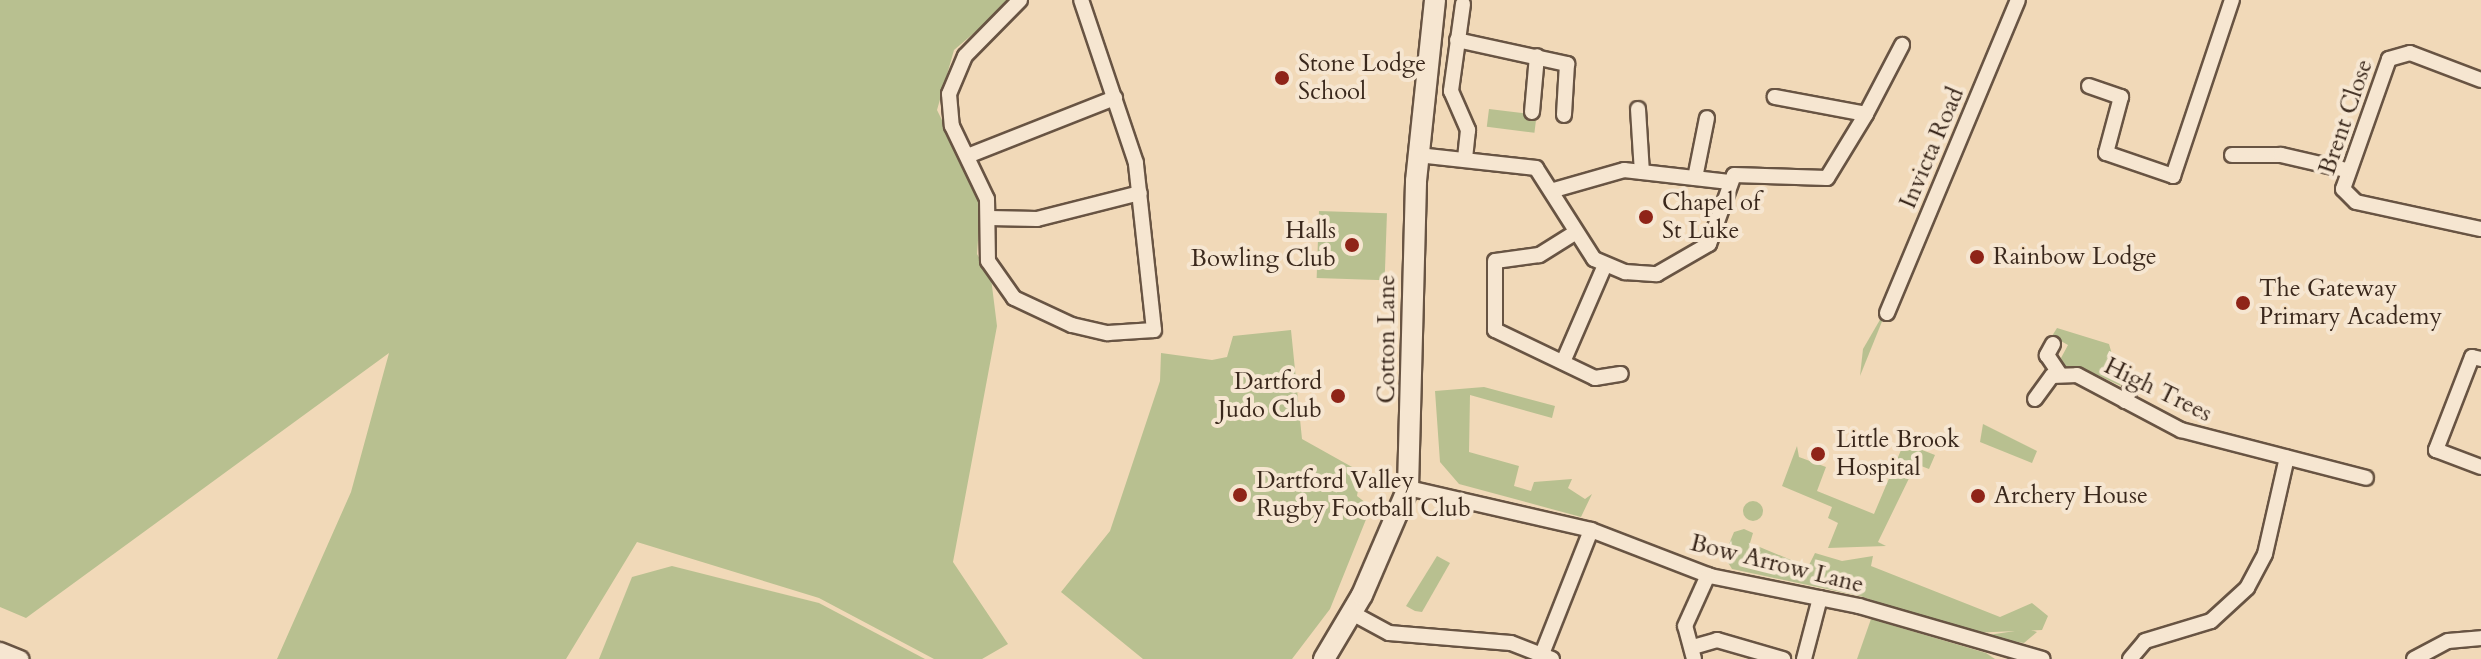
<!DOCTYPE html>
<style>
body{margin:0}
#map{position:relative;width:2481px;height:659px;overflow:hidden;background:#f1d9b8;font-family:Cardo,serif}
div>[style]{position:absolute}
[style*='--x']{left:calc(var(--x)*1px);top:calc(var(--y)*1px);width:calc(var(--w)*1px);rotate:calc(var(--a)*1deg)}
.green>*{inset:0;background:#b8c090;transform-origin:0 0}
.round{border-radius:50%}
.roads{filter:drop-shadow(2px 0 #685443) drop-shadow(-2px 0 #685443) drop-shadow(0 2px #685443) drop-shadow(0 -2px #685443)}
.minor>*{height:14px;margin:-7px;padding:0 7px;transform-origin:7px;border-radius:7px;background:#f6e6d1}
.tertiary>*{height:16px;margin:-8px;padding:0 8px;transform-origin:8px;border-radius:8px;background:#f6e6d1}
.secondary>*{height:20px;margin:-10px;padding:0 10px;transform-origin:10px;border-radius:10px;background:#f6e6d1}
.dots>*{width:22px;height:22px;translate:-50% -50%;box-sizing:border-box;border:4px solid #f6e6d1;border-radius:50%}
span{translate:-50% -50%;white-space:nowrap;text-align:center;line-height:1.15;-webkit-text-stroke:8px #f6e6d1;paint-order:stroke}
.poi-label{font-size:24px;color:#3a281c}
.left{translate:0 -50%;text-align:left}
.right{translate:-100% -50%;text-align:right}
.street-label{font-size:24px;color:#3a281c}
</style>
<div id="map">
<div class="green">
<i style="clip-path:polygon(0 0,1013px 0,954px 50px,937px 110px,981px 199px,977px 254px,991px 278px,997px 326px,953px 562px,1008px 644px,982px 659px,934px 659px,819px 598px,637px 542px,566px 659px,277px 659px,351px 492px,389px 353px,26px 618px,0 607px)"></i>
<i style="left:1489px;top:109px;width:48px;height:18px;rotate:7deg"></i>
<i style="left:1319px;top:211px;width:68px;height:67px;rotate:2deg"></i>
<i style="clip-path:polygon(1881px 318px,1883px 319px,1860px 376px,1863px 349px)"></i>
<i style="clip-path:polygon(2057px 328px,2109px 344px,2121px 386px,2082px 368px,2066px 369px,2061px 358px,2068px 345px,2052px 336px)"></i>
<i style="clip-path:polygon(1291px 330px,1302px 439px,1361px 472px,1357px 496px,1371px 507px,1330px 609px,1292px 659px,1143px 659px,1061px 592px,1110px 531px,1160px 381px,1161px 353px,1212px 360px,1227px 357px,1233px 336px)"></i>
<i style="clip-path:polygon(1484px 387px,1555px 406px,1552px 418px,1470px 395px,1469px 452px,1519px 466px,1514px 486px,1531px 491px,1534px 482px,1572px 479px,1568px 488px,1585px 499px,1592px 494px,1581px 517px,1459px 484px,1440px 462px,1435px 391px)"></i>
<i style="clip-path:polygon(1983px 424px,2037px 451px,2032px 463px,1980px 442px)"></i>
<i style="clip-path:polygon(1904px 443px,1935px 455px,1929px 469px,1916px 464px,1878px 542px,1886px 546px,1828px 548px,1838px 523px,1828px 518px,1832px 507px,1782px 486px,1797px 446px,1799px 457px,1826px 467px,1817px 491px,1874px 514px)"></i>
<i class="round" style="left:1743px;top:501px;width:20px;height:20px"></i>
<i style="clip-path:polygon(1744px 529px,1753px 533px,1750px 543px,1808px 567px,1815px 553px,1842px 561px,1873px 556px,1871px 566px,2000px 617px,2032px 603px,2048px 616px,2042px 630px,1970px 633px,1860px 596px,1732px 569px,1724px 556px,1734px 532px)"></i>
<i style="clip-path:polygon(1437px 556px,1450px 563px,1422px 612px,1415px 611px,1406px 606px)"></i>
<i style="clip-path:polygon(672px 566px,819px 603px,925px 659px,599px 659px,632px 577px)"></i>
<i style="clip-path:polygon(1871px 619px,1986px 653px,1995px 659px,1857px 659px)"></i>
<i style="clip-path:polygon(2028px 629px,2037px 632px,2024px 643px,1982px 636px)"></i>
</div>
<div class="roads">
<div class="minor">
<i style="--x:1020;--y:0;--w:78;--a:134.5"></i>
<i style="--x:965;--y:56;--w:41;--a:112.8"></i>
<i style="--x:949;--y:94;--w:32;--a:85"></i>
<i style="--x:952;--y:126;--w:81;--a:64.4"></i>
<i style="--x:987;--y:199;--w:62;--a:89.1"></i>
<i style="--x:988;--y:261;--w:45;--a:54.9"></i>
<i style="--x:1014;--y:298;--w:64;--a:25"></i>
<i style="--x:1072;--y:325;--w:37;--a:13"></i>
<i style="--x:1108;--y:333;--w:46;--a:-3.7"></i>
<i style="--x:1154;--y:330;--w:168;--a:-96.2"></i>
<i style="--x:1136;--y:163;--w:172;--a:-108.6"></i>
<i style="--x:1463;--y:4;--w:88;--a:97.9"></i>
<i style="--x:1451;--y:91;--w:43;--a:66.4"></i>
<i style="--x:1468;--y:130;--w:30;--a:96"></i>
<i style="--x:1457;--y:40;--w:113;--a:12.3"></i>
<i style="--x:1567;--y:64;--w:51;--a:93.4"></i>
<i style="--x:2481;--y:80;--w:76;--a:-159.2"></i>
<i style="--x:2410;--y:53;--w:22;--a:164"></i>
<i style="--x:2389;--y:59;--w:138;--a:109.5"></i>
<i style="--x:2343;--y:189;--w:18;--a:45"></i>
<i style="--x:2356;--y:202;--w:128;--a:12.2"></i>
<i style="--x:2089;--y:86;--w:34;--a:19"></i>
<i style="--x:2121;--y:97;--w:58;--a:105"></i>
<i style="--x:2106;--y:153;--w:71;--a:18.9"></i>
<i style="--x:2173;--y:176;--w:186;--a:-71.5"></i>
<i style="--x:1638;--y:109;--w:63;--a:86.4"></i>
<i style="--x:1532;--y:112;--w:56;--a:-84.9"></i>
<i style="--x:1866;--y:114;--w:78;--a:-62.4"></i>
<i style="--x:970;--y:155;--w:156;--a:-21.5"></i>
<i style="--x:1418;--y:155;--w:119;--a:6.3"></i>
<i style="--x:1536;--y:168;--w:108;--a:57.5"></i>
<i style="--x:1594;--y:259;--w:34;--a:23"></i>
<i style="--x:1625;--y:272;--w:32;--a:4"></i>
<i style="--x:1657;--y:274;--w:60;--a:-30"></i>
<i style="--x:1709;--y:244;--w:73;--a:-70.1"></i>
<i style="--x:1734;--y:175;--w:93;--a:1.8"></i>
<i style="--x:1827;--y:178;--w:75;--a:-58.6"></i>
<i style="--x:1866;--y:114;--w:93;--a:-169.4"></i>
<i style="--x:2232;--y:155;--w:49;--a:0"></i>
<i style="--x:2281;--y:155;--w:67;--a:13"></i>
<i style="--x:1695;--y:178;--w:61;--a:-78.7"></i>
<i style="--x:1554;--y:190;--w:73;--a:-15.9"></i>
<i style="--x:1624;--y:170;--w:106;--a:6.5"></i>
<i style="--x:990;--y:218;--w:47;--a:1.2"></i>
<i style="--x:1037;--y:219;--w:106;--a:-14.2"></i>
<i style="--x:1573;--y:234;--w:40;--a:148"></i>
<i style="--x:1539;--y:255;--w:44;--a:172.2"></i>
<i style="--x:1495;--y:261;--w:69;--a:90"></i>
<i style="--x:1495;--y:330;--w:111;--a:25.6"></i>
<i style="--x:1595;--y:378;--w:26;--a:-9"></i>
<i style="--x:1887;--y:313;--w:339;--a:-67.3"></i>
<i style="--x:2053;--y:344;--w:13;--a:119"></i>
<i style="--x:2047;--y:355;--w:23;--a:56"></i>
<i style="--x:2481;--y:359;--w:9;--a:-167"></i>
<i style="--x:2472;--y:357;--w:100;--a:111.2"></i>
<i style="--x:2436;--y:450;--w:48;--a:20.7"></i>
<i style="--x:1563;--y:362;--w:106;--a:-66.6"></i>
<i style="--x:2035;--y:399;--w:29;--a:-54"></i>
<i style="--x:2052;--y:376;--w:25;--a:-2"></i>
<i style="--x:2077;--y:375;--w:118;--a:27.9"></i>
<i style="--x:2181;--y:430;--w:191;--a:14.5"></i>
<i style="--x:2125;--y:401;--w:17;--a:-66"></i>
<i style="--x:1408;--y:488;--w:188;--a:12.9"></i>
<i style="--x:1591;--y:530;--w:128;--a:21.1"></i>
<i style="--x:1710;--y:576;--w:152;--a:11.4"></i>
<i style="--x:1859;--y:606;--w:191;--a:16.1"></i>
<i style="--x:1352;--y:613;--w:42;--a:28.4"></i>
<i style="--x:1389;--y:633;--w:122;--a:4.7"></i>
<i style="--x:1511;--y:643;--w:44;--a:21.3"></i>
<i style="--x:1693;--y:647;--w:25;--a:-16"></i>
<i style="--x:1717;--y:640;--w:69;--a:16.1"></i>
<i style="--x:1542;--y:654;--w:133;--a:-68.4"></i>
<i style="--x:1694;--y:659;--w:34;--a:-105"></i>
<i style="--x:1685;--y:626;--w:56;--a:-65.7"></i>
<i style="--x:1804;--y:659;--w:63;--a:-75.3"></i>
<i style="--x:2130;--y:659;--w:23;--a:-50"></i>
<i style="--x:2145;--y:641;--w:69;--a:-16.9"></i>
<i style="--x:2211;--y:621;--w:49;--a:-42.5"></i>
<i style="--x:2247;--y:588;--w:38;--a:-62"></i>
<i style="--x:2265;--y:554;--w:99;--a:-77.2"></i>
<i style="--x:2414;--y:659;--w:38;--a:-28"></i>
<i style="--x:2448;--y:641;--w:33;--a:-5"></i>
</div>
<div class="tertiary">
<i style="--x:0;--y:651;--w:22;--a:22"></i>
</div>
<div class="secondary">
<i style="--x:1324;--y:659;--w:74;--a:-59.3"></i>
<i style="--x:1362;--y:595;--w:116;--a:-66.7"></i>
<i style="--x:1408;--y:488;--w:307;--a:-88.5"></i>
<i style="--x:1416;--y:181;--w:182;--a:-84"></i>
</div>
</div>
<div class="dots">
<i style="left:1282px;top:78px;background:#8f2418"></i>
<i style="left:1646px;top:217px;background:#8f2418"></i>
<i style="left:1352px;top:245px;background:#8f2418"></i>
<i style="left:1977px;top:257px;background:#8f2418"></i>
<i style="left:2243px;top:303px;background:#8f2418"></i>
<i style="left:1338px;top:396px;background:#8f2418"></i>
<i style="left:1818px;top:454px;background:#8f2418"></i>
<i style="left:1240px;top:495px;background:#8f2418"></i>
<i style="left:1978px;top:496px;background:#8f2418"></i>
</div>
<div class="poi-label">
<span class="left" style="left:1298px;top:78px">Stone Lodge<br>School</span>
<span class="left" style="left:1662px;top:217px">Chapel of<br>St Luke</span>
<span class="right" style="left:1336px;top:245px">Halls<br>Bowling Club</span>
<span class="left" style="left:1993px;top:257px">Rainbow Lodge</span>
<span class="left" style="left:2259px;top:303px">The Gateway<br>Primary Academy</span>
<span class="right" style="left:1322px;top:396px">Dartford<br>Judo Club</span>
<span class="left" style="left:1836px;top:454px">Little Brook<br>Hospital</span>
<span class="left" style="left:1256px;top:495px">Dartford Valley<br>Rugby Football Club</span>
<span class="left" style="left:1994px;top:496px">Archery House</span>
</div>
<div class="street-label">
<span style="left:2346px;top:117px;rotate:-71deg">Brent Close</span>
<span style="left:1932px;top:148px;rotate:-67deg">Invicta Road</span>
<span style="left:1387px;top:339px;rotate:-90deg">Cotton Lane</span>
<span style="left:2158px;top:390px;rotate:26deg">High Trees</span>
<span style="left:1777px;top:564px;rotate:14deg">Bow Arrow Lane</span>
</div>
</div>
